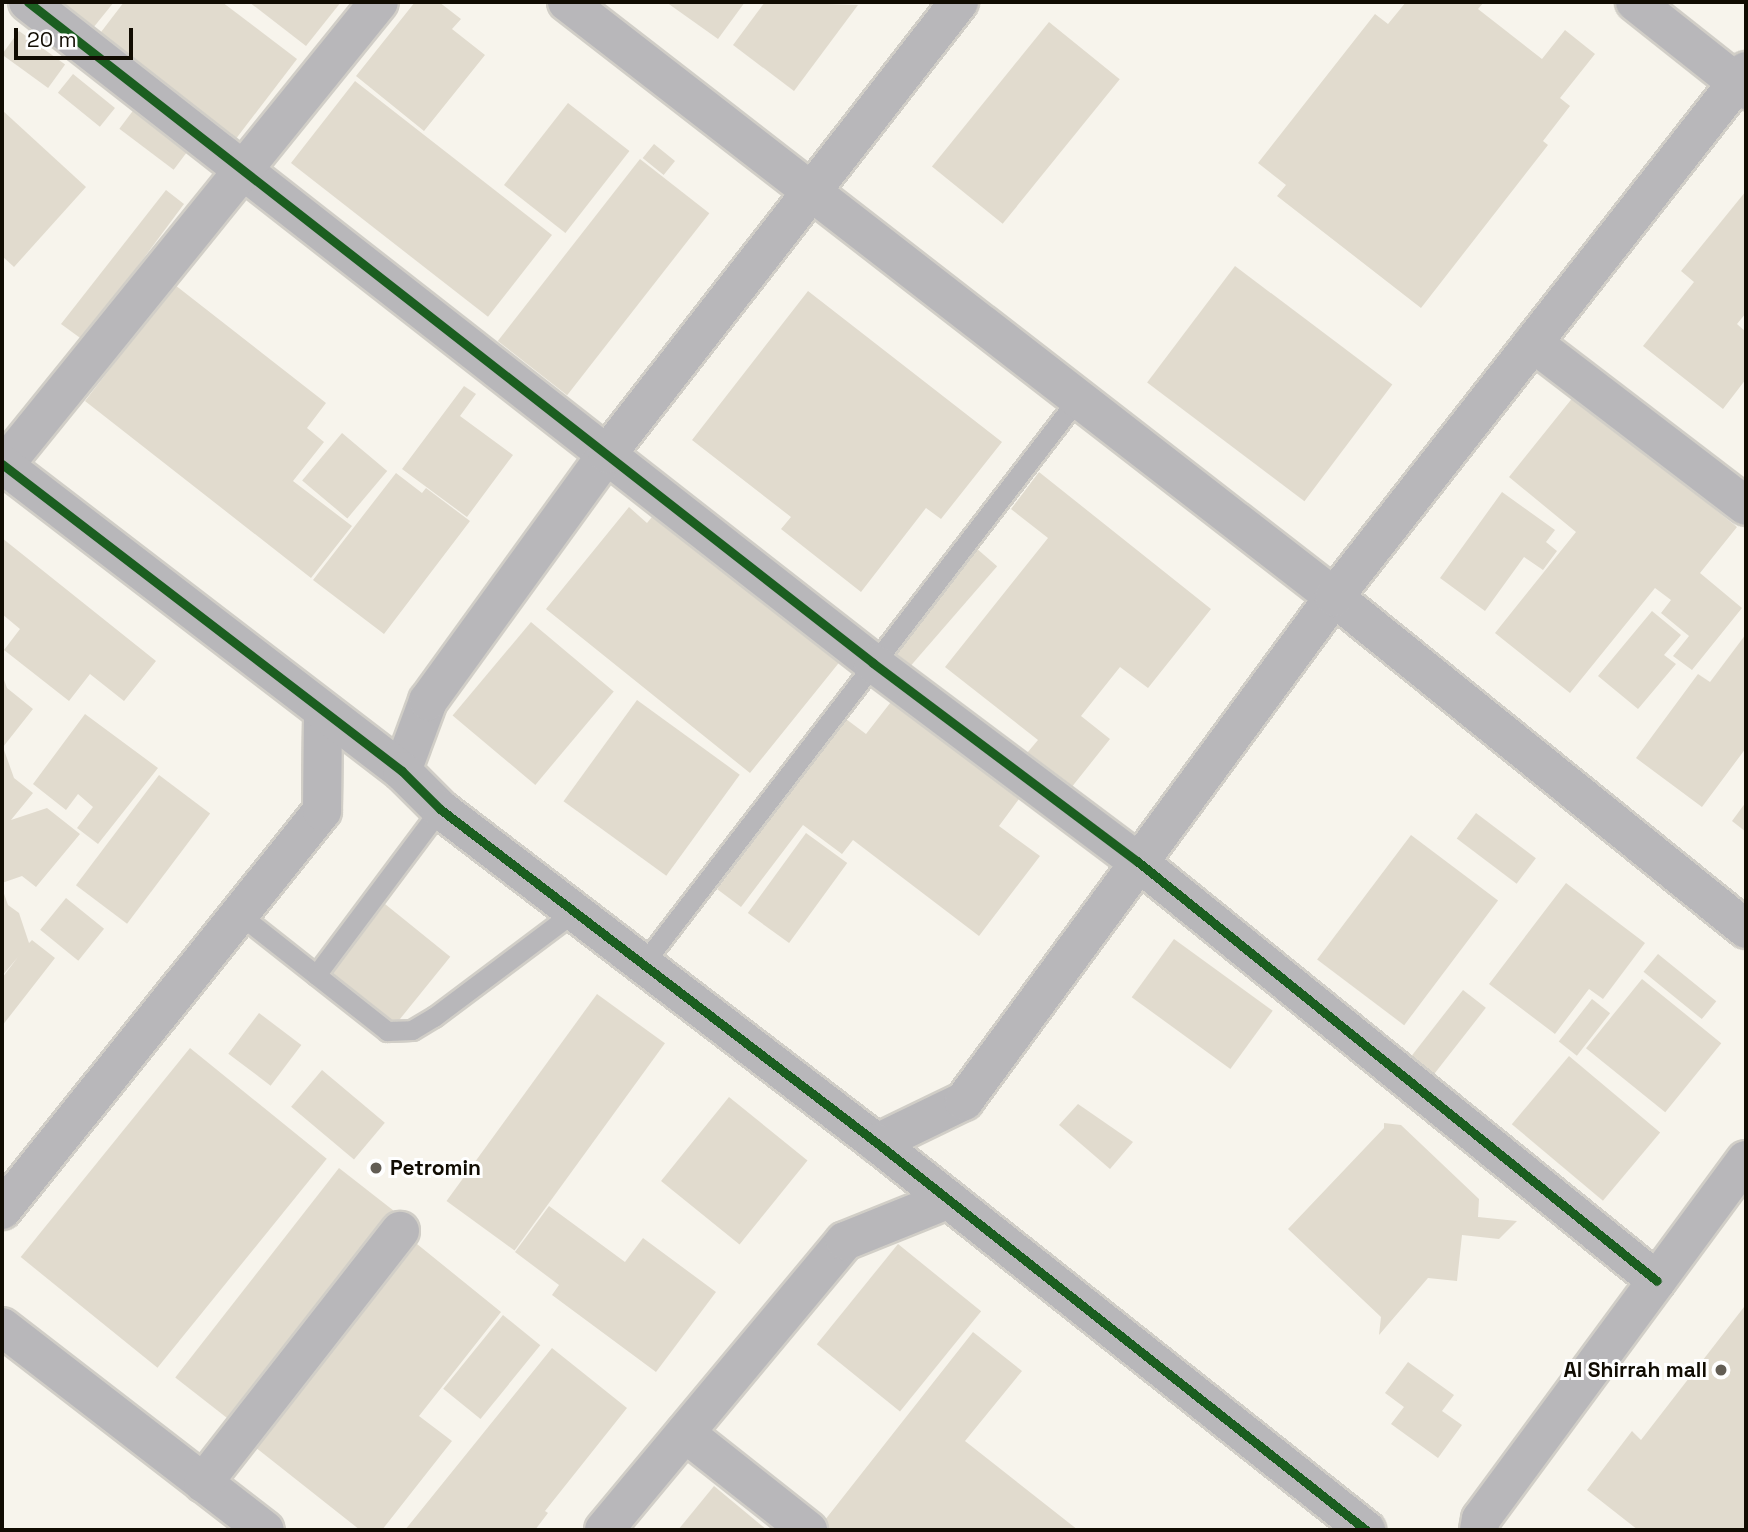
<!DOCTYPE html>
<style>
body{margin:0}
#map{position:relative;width:1748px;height:1532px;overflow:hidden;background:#f7f4ec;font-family:"Space Grotesk",sans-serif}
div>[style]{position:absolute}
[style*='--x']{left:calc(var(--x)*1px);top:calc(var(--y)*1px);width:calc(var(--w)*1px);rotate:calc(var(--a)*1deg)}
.building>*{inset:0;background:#e1dbce;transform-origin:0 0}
.roads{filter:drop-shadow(2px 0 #d1cec7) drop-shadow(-2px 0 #d1cec7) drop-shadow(0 2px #d1cec7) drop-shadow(0 -2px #d1cec7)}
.service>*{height:19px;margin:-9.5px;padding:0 9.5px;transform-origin:9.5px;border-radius:9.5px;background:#b8b7ba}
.minor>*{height:38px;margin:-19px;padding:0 19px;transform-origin:19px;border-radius:19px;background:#b8b7ba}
.tertiary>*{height:38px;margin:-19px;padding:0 19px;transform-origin:19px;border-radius:19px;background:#b8b7ba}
.cycleway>*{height:9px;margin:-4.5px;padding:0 4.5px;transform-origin:4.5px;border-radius:4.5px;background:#1b5e20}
.dots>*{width:19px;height:19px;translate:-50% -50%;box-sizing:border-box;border:4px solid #fff;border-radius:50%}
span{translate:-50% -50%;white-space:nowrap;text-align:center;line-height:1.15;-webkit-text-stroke:6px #fff;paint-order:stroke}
.poi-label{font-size:21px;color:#110c02;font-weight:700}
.left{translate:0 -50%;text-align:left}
.right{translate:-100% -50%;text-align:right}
.frame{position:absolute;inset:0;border:4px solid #110c02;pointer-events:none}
.scale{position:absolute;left:14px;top:28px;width:119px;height:32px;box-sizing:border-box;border:4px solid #110c02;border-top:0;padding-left:9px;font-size:21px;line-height:24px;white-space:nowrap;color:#110c02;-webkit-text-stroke:5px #fff;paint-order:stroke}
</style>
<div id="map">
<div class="building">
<i style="clip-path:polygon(61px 2px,114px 2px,93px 28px)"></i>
<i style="clip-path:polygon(124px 2px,222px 2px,297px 59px,235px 140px,98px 36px)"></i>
<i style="clip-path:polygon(249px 2px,341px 2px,306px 46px)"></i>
<i style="clip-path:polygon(415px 2px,439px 2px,461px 19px,452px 29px,485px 55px,424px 131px,356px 76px)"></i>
<i style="clip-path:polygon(666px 2px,745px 2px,718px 39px)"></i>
<i style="clip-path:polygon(765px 2px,858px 5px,794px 91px,733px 45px)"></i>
<i style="clip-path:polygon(1406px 2px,1484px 2px,1478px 9px,1542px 59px,1565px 30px,1595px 54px,1560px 98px,1570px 106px,1543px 141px,1548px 145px,1421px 308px,1277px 196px,1286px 185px,1258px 163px,1375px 14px,1388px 24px)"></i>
<i style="left:1049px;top:22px;width:91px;height:186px;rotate:39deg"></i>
<i style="left:19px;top:31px;width:57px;height:29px;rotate:36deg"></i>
<i style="left:73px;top:74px;width:54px;height:24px;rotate:39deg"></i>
<i style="left:355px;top:81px;width:250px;height:104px;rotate:38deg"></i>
<i style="left:568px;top:103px;width:78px;height:104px;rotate:38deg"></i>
<i style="left:135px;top:108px;width:68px;height:26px;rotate:37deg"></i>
<i style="clip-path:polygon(2px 110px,86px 187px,14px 267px,2px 256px)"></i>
<i style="left:654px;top:144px;width:27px;height:18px;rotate:39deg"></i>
<i style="left:640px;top:159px;width:88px;height:231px;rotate:38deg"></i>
<i style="clip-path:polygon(166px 190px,184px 204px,83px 340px,61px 324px)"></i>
<i style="clip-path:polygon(1746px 191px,1746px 313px,1737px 324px,1746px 332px,1746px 379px,1723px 409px,1643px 346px,1694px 282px,1681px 271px)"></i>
<i style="left:1235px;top:266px;width:197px;height:146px;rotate:37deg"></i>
<i style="clip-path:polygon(175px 285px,326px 403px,307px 428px,324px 442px,293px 481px,352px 526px,311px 578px,85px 401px)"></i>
<i style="clip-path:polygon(808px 291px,1002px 442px,941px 519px,926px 508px,861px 592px,781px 529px,791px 517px,692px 440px)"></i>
<i style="clip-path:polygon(464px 386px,476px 394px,460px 416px,513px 455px,467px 517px,402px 469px)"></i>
<i style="clip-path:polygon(1574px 396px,1737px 527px,1700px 573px,1742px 608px,1692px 670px,1673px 656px,1689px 636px,1661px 613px,1671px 600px,1655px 588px,1570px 693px,1495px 633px,1576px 532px,1509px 477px)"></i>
<i style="left:342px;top:433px;width:59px;height:62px;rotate:40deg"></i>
<i style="clip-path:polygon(1039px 472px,1211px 609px,1148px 688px,1120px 667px,1081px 716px,1110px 739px,1071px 788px,1027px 753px,1038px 740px,945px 667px,1048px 538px,1011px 509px)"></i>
<i style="clip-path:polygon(396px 473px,422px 493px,426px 488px,470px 521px,384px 634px,313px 580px)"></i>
<i style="clip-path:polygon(1502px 492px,1555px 530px,1546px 542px,1557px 551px,1543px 570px,1524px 557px,1485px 611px,1440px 578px)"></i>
<i style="clip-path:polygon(661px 506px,846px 654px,750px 773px,546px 609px,629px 507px,647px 523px)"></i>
<i style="clip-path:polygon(2px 538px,156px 661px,124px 701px,90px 674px,69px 701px,4px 650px,20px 629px,2px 614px)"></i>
<i style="left:976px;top:548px;width:28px;height:133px;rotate:41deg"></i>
<i style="clip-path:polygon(1652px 611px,1681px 635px,1664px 655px,1676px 664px,1638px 709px,1598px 676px)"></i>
<i style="left:531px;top:622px;width:108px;height:122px;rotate:40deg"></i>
<i style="clip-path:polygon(1746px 634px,1746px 748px,1702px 807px,1636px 758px,1698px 674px,1710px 682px)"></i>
<i style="clip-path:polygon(2px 674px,7px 688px,33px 709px,3px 747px,14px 778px,33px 793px,11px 820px,47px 808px,80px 834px,36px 887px,22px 876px,2px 883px)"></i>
<i style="clip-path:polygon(894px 698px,1019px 799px,999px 826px,1040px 856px,979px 936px,853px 840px,842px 854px,803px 825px,741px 907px,717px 889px,846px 719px,866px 734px)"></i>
<i style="left:637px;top:700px;width:127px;height:125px;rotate:36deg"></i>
<i style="clip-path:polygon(85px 714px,158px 768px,98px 844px,77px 828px,93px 807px,78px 794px,66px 810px,33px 784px)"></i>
<i style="left:159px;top:775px;width:64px;height:138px;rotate:37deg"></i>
<i style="clip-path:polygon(1746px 802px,1746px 832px,1732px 821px)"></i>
<i style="left:1476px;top:813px;width:75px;height:32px;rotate:37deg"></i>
<i style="left:806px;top:833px;width:51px;height:99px;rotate:36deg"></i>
<i style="left:1411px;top:835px;width:109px;height:156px;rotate:37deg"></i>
<i style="clip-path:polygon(1566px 883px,1645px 943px,1603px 999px,1589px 989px,1555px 1034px,1489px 984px)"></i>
<i style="clip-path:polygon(2px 888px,8px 905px,19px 913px,29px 943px,32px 940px,55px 958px,2px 1026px,2px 978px,18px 957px,2px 976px)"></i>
<i style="left:66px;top:898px;width:49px;height:41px;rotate:39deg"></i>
<i style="left:385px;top:904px;width:84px;height:93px;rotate:39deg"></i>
<i style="left:1174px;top:939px;width:122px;height:72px;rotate:36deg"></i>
<i style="left:1658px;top:954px;width:75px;height:23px;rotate:39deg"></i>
<i style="left:1642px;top:979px;width:102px;height:89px;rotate:39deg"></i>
<i style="left:1463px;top:990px;width:29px;height:89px;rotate:38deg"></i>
<i style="left:597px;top:994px;width:84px;height:256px;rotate:36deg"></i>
<i style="left:1592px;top:999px;width:23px;height:54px;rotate:38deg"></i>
<i style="left:259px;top:1013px;width:53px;height:51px;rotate:37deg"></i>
<i style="left:190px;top:1048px;width:176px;height:269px;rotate:39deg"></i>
<i style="left:1569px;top:1056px;width:119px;height:89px;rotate:40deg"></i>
<i style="left:322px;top:1070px;width:82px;height:48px;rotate:40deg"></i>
<i style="left:729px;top:1097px;width:101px;height:108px;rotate:39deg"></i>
<i style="clip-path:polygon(1078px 1104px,1133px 1142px,1110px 1169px,1059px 1125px)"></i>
<i style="clip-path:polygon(1384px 1123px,1401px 1125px,1479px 1199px,1478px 1217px,1517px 1221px,1499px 1239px,1462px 1235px,1457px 1281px,1428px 1278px,1379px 1335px,1381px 1317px,1288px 1229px,1384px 1128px)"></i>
<i style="left:339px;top:1168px;width:80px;height:266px;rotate:38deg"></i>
<i style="clip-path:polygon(549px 1206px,625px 1262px,643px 1238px,716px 1292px,656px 1372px,552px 1295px,559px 1285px,515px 1252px)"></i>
<i style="clip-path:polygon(417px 1244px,501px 1312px,419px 1416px,452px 1441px,382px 1530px,360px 1530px,255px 1447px)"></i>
<i style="left:898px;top:1244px;width:107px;height:129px;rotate:39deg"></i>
<i style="clip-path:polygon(1744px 1307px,1746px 1530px,1638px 1530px,1587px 1490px,1632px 1431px,1641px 1440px)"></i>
<i style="left:503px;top:1315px;width:48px;height:95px;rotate:39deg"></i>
<i style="clip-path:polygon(973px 1332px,1022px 1371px,965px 1441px,1078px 1530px,828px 1530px,821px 1525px)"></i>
<i style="clip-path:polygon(552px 1348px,627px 1408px,545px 1511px,548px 1513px,535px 1530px,405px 1530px)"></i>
<i style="clip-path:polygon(1408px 1362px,1454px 1395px,1442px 1411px,1462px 1425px,1438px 1458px,1391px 1424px,1404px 1407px,1385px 1393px)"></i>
<i style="clip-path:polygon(714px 1486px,767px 1530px,678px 1530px)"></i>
</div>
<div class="roads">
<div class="service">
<i style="--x:239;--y:914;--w:189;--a:38.3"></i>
<i style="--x:387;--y:1031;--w:25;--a:-2"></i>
<i style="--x:412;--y:1030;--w:26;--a:-31"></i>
<i style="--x:434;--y:1017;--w:176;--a:-36.9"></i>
<i style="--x:643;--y:964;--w:715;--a:-52.44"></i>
<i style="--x:316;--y:975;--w:207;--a:-53.2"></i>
</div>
<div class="minor">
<i style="--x:28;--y:2;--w:1073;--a:38.03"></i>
<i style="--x:873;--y:663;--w:330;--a:36.9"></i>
<i style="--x:1137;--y:861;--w:668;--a:38.93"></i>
<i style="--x:567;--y:2;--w:971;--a:37.8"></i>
<i style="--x:1334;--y:597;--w:529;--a:38.86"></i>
<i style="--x:1635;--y:2;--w:142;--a:38.4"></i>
<i style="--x:1533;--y:343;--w:268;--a:37.4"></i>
<i style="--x:2;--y:468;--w:599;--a:-51.03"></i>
<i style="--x:402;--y:771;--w:75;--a:-69.6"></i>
<i style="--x:428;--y:701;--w:305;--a:-54.1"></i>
<i style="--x:607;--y:454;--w:573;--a:-52.09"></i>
<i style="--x:877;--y:1143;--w:97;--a:-25.8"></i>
<i style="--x:964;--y:1101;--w:625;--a:-53.72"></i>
<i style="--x:1334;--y:597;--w:668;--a:-51.93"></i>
<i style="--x:2;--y:1210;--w:511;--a:-51.27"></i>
<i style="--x:322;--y:811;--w:98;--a:-89.4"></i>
<i style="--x:2;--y:1327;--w:332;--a:37.7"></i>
<i style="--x:685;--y:1433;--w:157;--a:38.3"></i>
<i style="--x:203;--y:1483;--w:320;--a:-52"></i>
<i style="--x:604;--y:1530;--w:376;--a:-50.2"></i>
<i style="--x:845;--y:1241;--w:110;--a:-21.9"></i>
<i style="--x:1479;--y:1530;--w:11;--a:-80"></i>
<i style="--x:1481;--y:1519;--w:446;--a:-53.6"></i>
</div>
<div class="tertiary">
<i style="--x:2;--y:464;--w:504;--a:37.51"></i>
<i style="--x:402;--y:771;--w:54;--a:45"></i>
<i style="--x:440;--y:809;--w:550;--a:37.39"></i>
<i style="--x:877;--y:1143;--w:624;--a:38.36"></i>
</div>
</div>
<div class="cycleway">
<i style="--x:28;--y:2;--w:1073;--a:38.03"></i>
<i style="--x:873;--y:663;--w:330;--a:36.9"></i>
<i style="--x:1137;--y:861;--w:668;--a:38.93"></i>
<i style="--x:2;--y:464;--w:504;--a:37.51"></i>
<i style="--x:402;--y:771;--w:54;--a:45"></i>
<i style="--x:440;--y:809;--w:550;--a:37.39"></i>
<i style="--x:877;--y:1143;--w:624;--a:38.36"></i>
</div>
<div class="dots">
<i style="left:376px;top:1168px;background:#625d54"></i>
<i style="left:1721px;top:1370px;background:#625d54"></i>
</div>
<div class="poi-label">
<span class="left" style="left:390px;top:1168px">Petromin</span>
<span class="right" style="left:1707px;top:1370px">Al Shirrah mall</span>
</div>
<div class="frame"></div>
<div class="scale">20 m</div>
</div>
